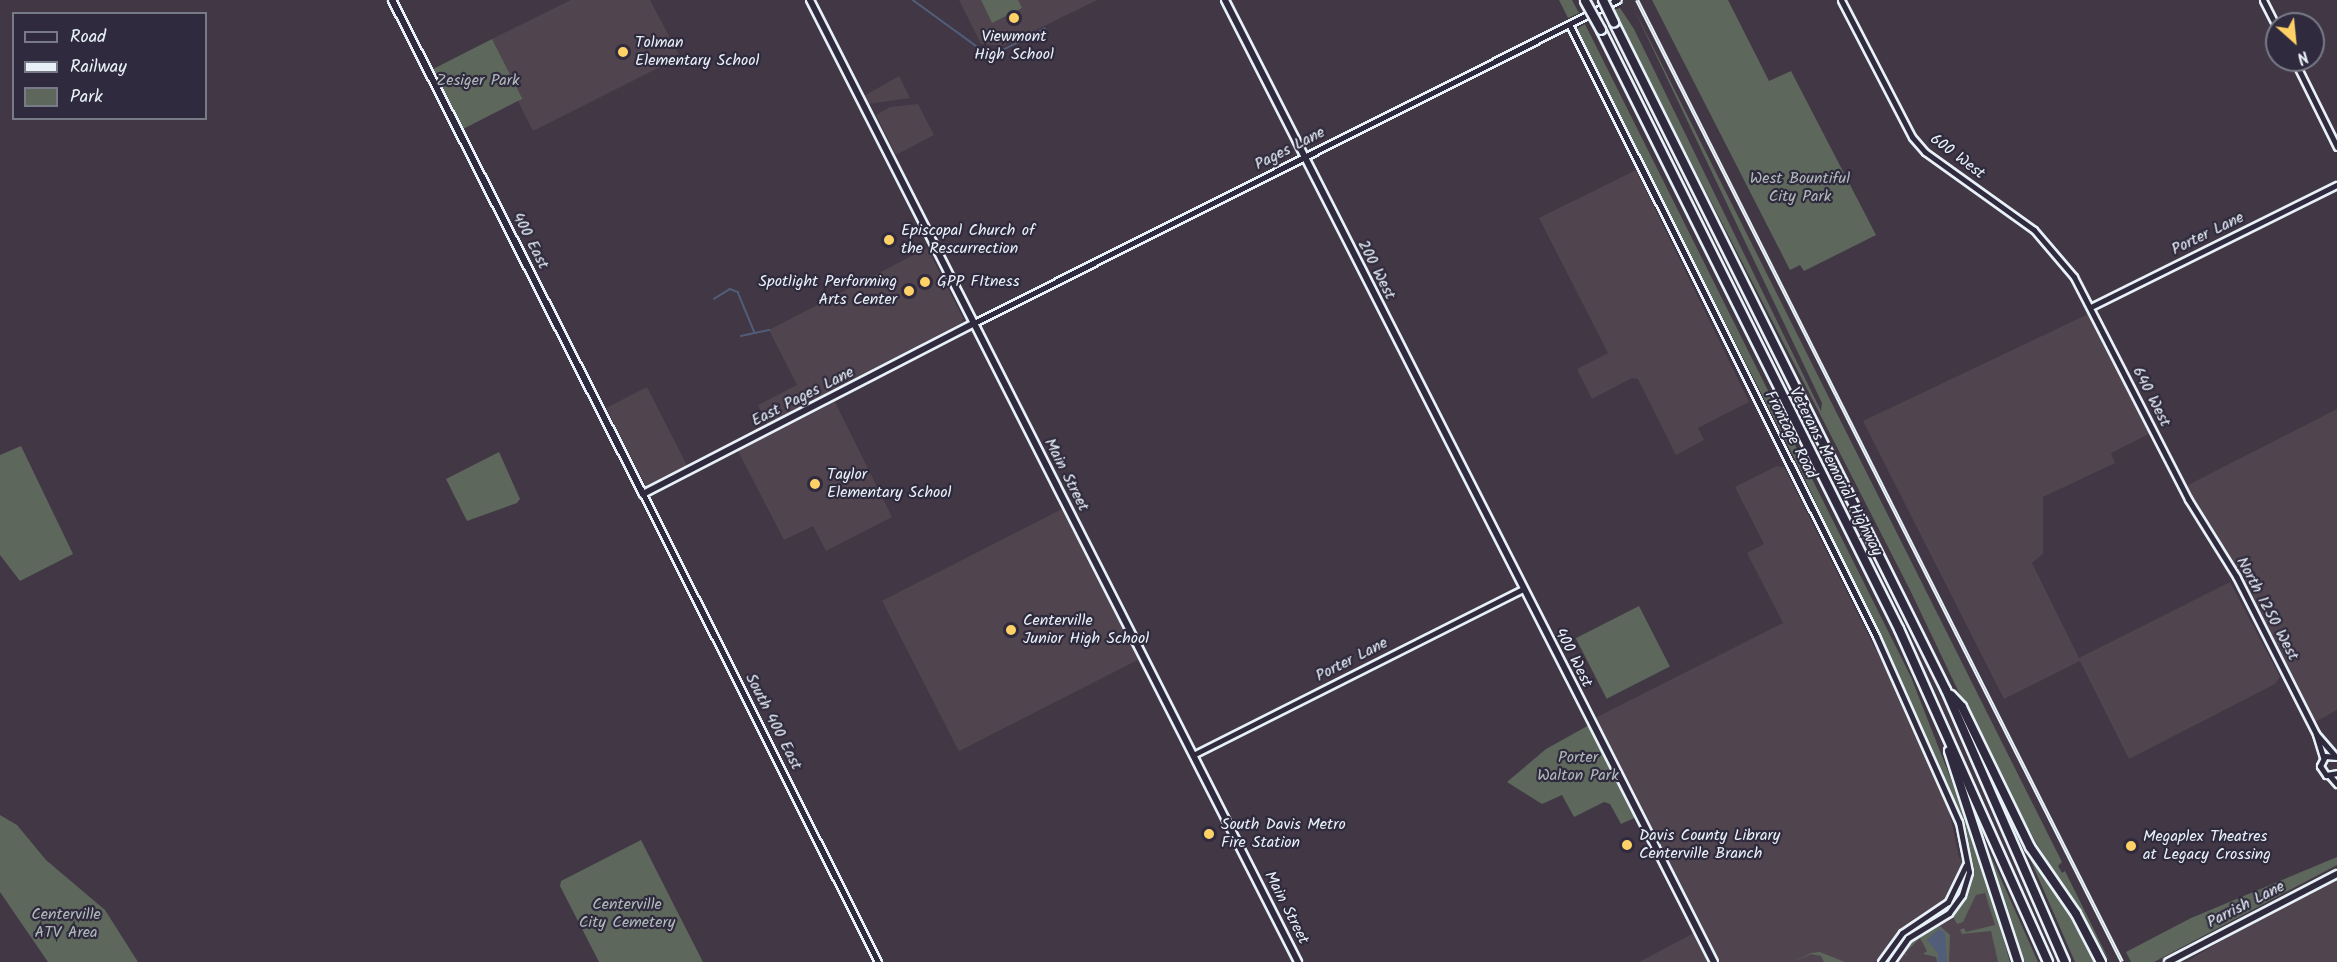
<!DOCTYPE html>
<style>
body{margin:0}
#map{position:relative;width:2337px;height:962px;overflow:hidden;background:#413745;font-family:Kalam,sans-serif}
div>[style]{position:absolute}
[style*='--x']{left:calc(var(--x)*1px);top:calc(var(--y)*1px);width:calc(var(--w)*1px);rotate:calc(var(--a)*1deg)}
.built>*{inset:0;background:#50444e;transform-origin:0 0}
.green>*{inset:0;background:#5d675b;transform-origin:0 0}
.water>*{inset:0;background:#515d79}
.stream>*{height:1.5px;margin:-0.75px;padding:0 0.75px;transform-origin:0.75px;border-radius:0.75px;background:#515d79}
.roads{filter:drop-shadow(2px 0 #e8f1f8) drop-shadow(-2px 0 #e8f1f8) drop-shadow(0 2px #e8f1f8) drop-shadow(0 -2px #e8f1f8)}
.tertiary>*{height:5px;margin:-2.5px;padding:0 2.5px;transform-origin:2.5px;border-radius:2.5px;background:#2f2a3d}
.secondary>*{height:6px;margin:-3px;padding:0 3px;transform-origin:3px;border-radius:3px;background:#2f2a3d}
.motorway>*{height:8px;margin:-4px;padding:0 4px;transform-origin:4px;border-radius:4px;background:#2f2a3d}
.rail>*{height:4px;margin-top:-2px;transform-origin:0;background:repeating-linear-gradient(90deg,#2f2a3d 0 4.5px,#e8f1f8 0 9px);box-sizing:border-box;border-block:2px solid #e8f1f8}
.bridges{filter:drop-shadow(2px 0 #e8f1f8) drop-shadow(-2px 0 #e8f1f8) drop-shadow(0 2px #e8f1f8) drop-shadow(0 -2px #e8f1f8)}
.motorway-bridge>*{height:8px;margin:-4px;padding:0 4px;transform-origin:4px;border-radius:4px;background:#2f2a3d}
.dots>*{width:16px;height:16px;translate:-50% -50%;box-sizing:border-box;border:3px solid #2f2a3d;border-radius:50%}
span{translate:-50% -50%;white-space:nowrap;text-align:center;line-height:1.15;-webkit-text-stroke:4.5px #2f2a3d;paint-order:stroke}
.poi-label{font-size:16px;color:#e8f1f8}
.left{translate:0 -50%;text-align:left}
.right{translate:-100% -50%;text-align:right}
.park-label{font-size:16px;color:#b0bab9}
.street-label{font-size:16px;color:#e8f1f8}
.legend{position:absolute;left:12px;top:12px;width:195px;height:108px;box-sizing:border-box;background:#2f2a3d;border:2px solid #797a88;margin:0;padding:8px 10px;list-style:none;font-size:18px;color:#e8f1f8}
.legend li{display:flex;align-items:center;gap:12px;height:30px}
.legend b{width:30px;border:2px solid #797a88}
.north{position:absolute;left:2265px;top:12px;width:60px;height:60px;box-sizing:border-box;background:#2f2a3d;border:2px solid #797a88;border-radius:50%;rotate:153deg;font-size:16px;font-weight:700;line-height:24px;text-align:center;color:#e8f1f8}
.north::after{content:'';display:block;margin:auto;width:21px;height:27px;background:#ffd166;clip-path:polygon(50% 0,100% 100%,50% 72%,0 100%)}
</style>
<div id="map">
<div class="built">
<i style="clip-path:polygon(571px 0,650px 0,680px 57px,533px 131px,518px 101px,522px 98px,492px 39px)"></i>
<i style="clip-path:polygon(959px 0,1097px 0,1004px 46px,981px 44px)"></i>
<i style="clip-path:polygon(899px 76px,910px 98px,868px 104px,864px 96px)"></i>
<i style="clip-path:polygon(918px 104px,934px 135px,896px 155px,876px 115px,890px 107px)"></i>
<i style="clip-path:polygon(1636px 170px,1749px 402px,1698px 428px,1704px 440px,1676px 455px,1638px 379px,1632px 378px,1592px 399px,1577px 369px,1608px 353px,1539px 218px)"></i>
<i style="clip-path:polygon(927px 248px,963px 318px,961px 323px,767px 424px,758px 405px,797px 385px,769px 330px)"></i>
<i style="clip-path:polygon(2088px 314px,2149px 434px,2111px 453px,2115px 463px,2043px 497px,2043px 554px,2032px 563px,2079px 658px,2230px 582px,2280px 677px,2275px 684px,2129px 759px,2080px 661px,2004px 699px,1863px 421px)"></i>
<i style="left:647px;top:387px;width:89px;height:46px;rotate:63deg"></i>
<i style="clip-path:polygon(835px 402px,892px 517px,826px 551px,813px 526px,784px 540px,738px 451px)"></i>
<i style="clip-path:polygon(2337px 409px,2337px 710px,2315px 722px,2246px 586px,2186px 486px)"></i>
<i style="clip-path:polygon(1777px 466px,1784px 467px,1903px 704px,1949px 810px,1959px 858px,1982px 860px,2010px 962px,1719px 962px,1595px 718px,1783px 623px,1747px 553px,1764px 544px,1735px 487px)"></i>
<i style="left:1062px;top:509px;width:169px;height:202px;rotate:63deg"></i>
<i style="clip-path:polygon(2337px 877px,2337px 962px,2186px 962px,2277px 908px)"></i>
<i style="clip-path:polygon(1694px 933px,1708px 962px,1639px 962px)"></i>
</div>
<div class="green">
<i style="clip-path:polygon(981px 0,1018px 0,1022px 8px,992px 23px)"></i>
<i style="clip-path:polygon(1559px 0,1572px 0,1579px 13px,1568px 18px)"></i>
<i style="clip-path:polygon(1652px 0,1728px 0,1769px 81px,1791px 71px,1876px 235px,1804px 271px,1800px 265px,1790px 270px)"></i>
<i style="clip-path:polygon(1633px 7px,2062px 862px,2058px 866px,2062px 873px,2065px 871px,2110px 962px,2035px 841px,1985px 747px,1910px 590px,1613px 10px,1620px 8px,1634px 29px,1821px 411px,1822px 403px)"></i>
<i style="clip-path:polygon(1585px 24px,1911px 677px,1976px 843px,2010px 962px,1998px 962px,1991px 931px,1962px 934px,1960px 930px,1964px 928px,1966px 932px,1995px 925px,1985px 893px,1976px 895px,1963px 922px,1957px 924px,1952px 915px,1965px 894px,1971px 866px,1967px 835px,1951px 793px,1802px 473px,1575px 30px)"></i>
<i style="left:492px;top:39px;width:67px;height:66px;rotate:63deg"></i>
<i style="clip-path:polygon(21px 446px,73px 554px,20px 581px,0 555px,0 455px)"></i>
<i style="clip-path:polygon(499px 452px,520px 499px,517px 503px,467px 521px,446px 479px)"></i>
<i style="left:1639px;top:606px;width:68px;height:71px;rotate:63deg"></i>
<i style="clip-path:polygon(1591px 724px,1639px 816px,1621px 824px,1610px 804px,1604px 802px,1574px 817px,1562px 795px,1542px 804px,1507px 782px,1546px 749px)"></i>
<i style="clip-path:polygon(2006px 804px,2029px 853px,2072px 914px,2097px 962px,2075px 962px)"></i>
<i style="clip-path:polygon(0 815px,17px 825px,46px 860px,105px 910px,138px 962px,48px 962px,0 892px)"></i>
<i style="clip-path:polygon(1981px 836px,1981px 834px,2038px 962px,2020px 962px)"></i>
<i style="clip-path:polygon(641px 840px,677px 911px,703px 962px,599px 962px,560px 886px,561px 881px)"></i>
<i style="clip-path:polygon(2337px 857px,2337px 865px,2154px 962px,2131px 962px,2126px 952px,2191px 918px)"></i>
<i style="clip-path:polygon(1940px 926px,1950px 935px,1949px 962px,1937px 962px,1936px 957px,1923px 954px,1927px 951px,1920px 938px,1905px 953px,1907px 956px,1902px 953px,1914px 940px)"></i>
<i style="clip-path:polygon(1820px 952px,1845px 962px,1824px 962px,1821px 956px,1811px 954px,1792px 962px,1811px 953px)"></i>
</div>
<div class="water">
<i style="clip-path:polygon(1939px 929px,1945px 933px,1947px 962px,1938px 962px,1938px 953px,1927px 940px)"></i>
</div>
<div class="stream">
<i style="--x:913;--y:0;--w:90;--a:36"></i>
<i style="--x:986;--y:53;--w:13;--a:-4"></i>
<i style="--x:999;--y:52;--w:51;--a:-27.1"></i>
<i style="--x:714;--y:299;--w:19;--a:-32"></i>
<i style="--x:730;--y:289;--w:9;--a:21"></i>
<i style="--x:738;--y:292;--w:44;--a:67.5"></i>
<i style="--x:741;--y:336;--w:29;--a:-12"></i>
</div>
<div class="roads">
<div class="tertiary">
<i style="--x:1841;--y:0;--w:154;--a:62.6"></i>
<i style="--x:1912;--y:137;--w:20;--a:49"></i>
<i style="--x:1925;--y:152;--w:134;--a:35.6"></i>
<i style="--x:2034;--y:230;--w:62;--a:49.6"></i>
<i style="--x:2074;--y:277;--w:250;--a:62.8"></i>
<i style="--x:2188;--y:499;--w:91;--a:58.1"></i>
<i style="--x:2236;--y:576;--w:177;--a:63.1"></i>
<i style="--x:2316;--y:734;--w:24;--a:73"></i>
<i style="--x:2263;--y:0;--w:31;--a:63"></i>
<i style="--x:1569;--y:24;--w:685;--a:63.36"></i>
<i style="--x:1876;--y:636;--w:204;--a:66"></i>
<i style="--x:1959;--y:822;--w:51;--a:78.7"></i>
<i style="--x:1969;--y:872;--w:24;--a:107"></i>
<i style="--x:1962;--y:895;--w:22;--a:126"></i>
<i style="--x:1949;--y:913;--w:48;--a:148.6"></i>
<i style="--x:1908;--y:938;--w:29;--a:125"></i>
<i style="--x:2294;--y:60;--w:97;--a:63.7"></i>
<i style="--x:2091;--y:307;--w:275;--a:-26.4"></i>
<i style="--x:974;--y:323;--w:720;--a:-26.67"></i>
<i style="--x:643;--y:494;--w:524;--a:63.34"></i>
<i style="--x:2316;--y:734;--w:28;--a:49"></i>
<i style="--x:1193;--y:755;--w:369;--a:-26.7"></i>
<i style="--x:2337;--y:757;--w:12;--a:-175"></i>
<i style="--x:2325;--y:756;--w:11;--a:117"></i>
<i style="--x:2320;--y:766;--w:11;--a:56"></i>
<i style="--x:2326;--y:775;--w:11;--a:-10"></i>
<i style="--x:2330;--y:776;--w:11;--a:49"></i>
<i style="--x:1881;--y:962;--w:36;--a:-54"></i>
<i style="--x:1902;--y:933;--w:55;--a:-34"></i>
<i style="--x:1948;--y:902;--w:41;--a:-64.1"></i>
</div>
<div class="secondary">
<i style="--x:392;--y:0;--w:554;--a:63.07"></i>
<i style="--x:643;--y:494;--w:373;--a:-27.3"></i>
<i style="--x:810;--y:0;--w:1079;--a:63.1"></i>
<i style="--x:1225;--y:0;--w:1079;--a:63.06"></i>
<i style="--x:2168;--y:962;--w:191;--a:-27.5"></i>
</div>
<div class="motorway">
<i style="--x:1614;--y:23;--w:745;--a:63.54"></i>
<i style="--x:1946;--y:690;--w:297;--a:66.4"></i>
<i style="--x:1601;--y:30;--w:669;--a:63.55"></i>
<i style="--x:1899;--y:629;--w:365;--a:65.9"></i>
<i style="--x:1951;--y:695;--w:16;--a:47"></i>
<i style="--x:1962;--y:707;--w:156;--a:64.1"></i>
<i style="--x:2030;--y:847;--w:81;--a:55.5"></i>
<i style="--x:2076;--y:914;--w:54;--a:62.5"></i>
<i style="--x:1949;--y:751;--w:222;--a:71.9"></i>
</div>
</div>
<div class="rail">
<i style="--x:1637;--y:0;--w:1077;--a:63.24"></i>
</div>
<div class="bridges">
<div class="motorway-bridge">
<i style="--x:1603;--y:0;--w:25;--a:64"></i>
<i style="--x:1585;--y:1;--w:33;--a:61"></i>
</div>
</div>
<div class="dots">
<i style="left:1014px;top:18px;background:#ffd166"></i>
<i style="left:623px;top:52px;background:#ffd166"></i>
<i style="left:889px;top:240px;background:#ffd166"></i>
<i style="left:925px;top:282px;background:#ffd166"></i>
<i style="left:909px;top:291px;background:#ffd166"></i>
<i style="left:815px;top:484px;background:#ffd166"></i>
<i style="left:1011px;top:630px;background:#ffd166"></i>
<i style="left:1209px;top:834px;background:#ffd166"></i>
<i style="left:1627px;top:845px;background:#ffd166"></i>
<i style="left:2131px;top:846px;background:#ffd166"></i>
</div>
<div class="poi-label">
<span style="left:1014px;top:46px">Viewmont<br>High School</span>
<span class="left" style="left:635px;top:52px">Tolman<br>Elementary School</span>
<span class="left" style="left:901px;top:240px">Episcopal Church of<br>the Rescurrection</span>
<span class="right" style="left:897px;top:291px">Spotlight Performing<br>Arts Center</span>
<span class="left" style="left:937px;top:282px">GPP FItness</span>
<span class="left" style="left:827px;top:484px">Taylor<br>Elementary School</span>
<span class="left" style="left:1023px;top:630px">Centerville<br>Junior High School</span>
<span class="left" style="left:1221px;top:834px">South Davis Metro<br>Fire Station</span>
<span class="left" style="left:1639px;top:845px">Davis County Library<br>Centerville Branch</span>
<span class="left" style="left:2143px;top:846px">Megaplex Theatres<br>at Legacy Crossing</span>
</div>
<div class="park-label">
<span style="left:478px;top:81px">Zesiger Park</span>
<span style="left:1800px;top:188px">West Bountiful<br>City Park</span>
<span style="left:1578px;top:767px">Porter<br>Walton Park</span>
<span style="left:627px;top:914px">Centerville<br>City Cemetery</span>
<span style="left:66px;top:924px">Centerville<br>ATV Area</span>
</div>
<div class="street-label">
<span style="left:1290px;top:149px;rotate:-27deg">Pages Lane</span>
<span style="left:1957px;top:157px;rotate:37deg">600 West</span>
<span style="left:2208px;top:234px;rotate:-26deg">Porter Lane</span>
<span style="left:530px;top:241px;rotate:63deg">400 East</span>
<span style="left:1376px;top:270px;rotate:63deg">200 West</span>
<span style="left:803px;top:397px;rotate:-27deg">East Pages Lane</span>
<span style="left:2151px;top:397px;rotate:63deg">640 West</span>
<span style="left:1790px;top:435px;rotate:63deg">Frontage Road</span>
<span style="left:1835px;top:472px;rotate:63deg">Veterans Memorial Highway</span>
<span style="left:1066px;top:475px;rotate:63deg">Main Street</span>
<span style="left:2267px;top:609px;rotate:62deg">North 1250 West</span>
<span style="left:1573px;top:658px;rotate:63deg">400 West</span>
<span style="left:1352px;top:660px;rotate:-27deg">Porter Lane</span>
<span style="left:773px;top:722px;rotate:63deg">South 400 East</span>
<span style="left:2246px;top:905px;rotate:-27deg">Parrish Lane</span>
<span style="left:1286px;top:908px;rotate:63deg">Main Street</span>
</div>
<ul class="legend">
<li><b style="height:8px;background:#2f2a3d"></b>Road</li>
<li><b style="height:8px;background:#e8f1f8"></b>Railway</li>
<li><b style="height:16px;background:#5d675b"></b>Park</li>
</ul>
<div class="north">N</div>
</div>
